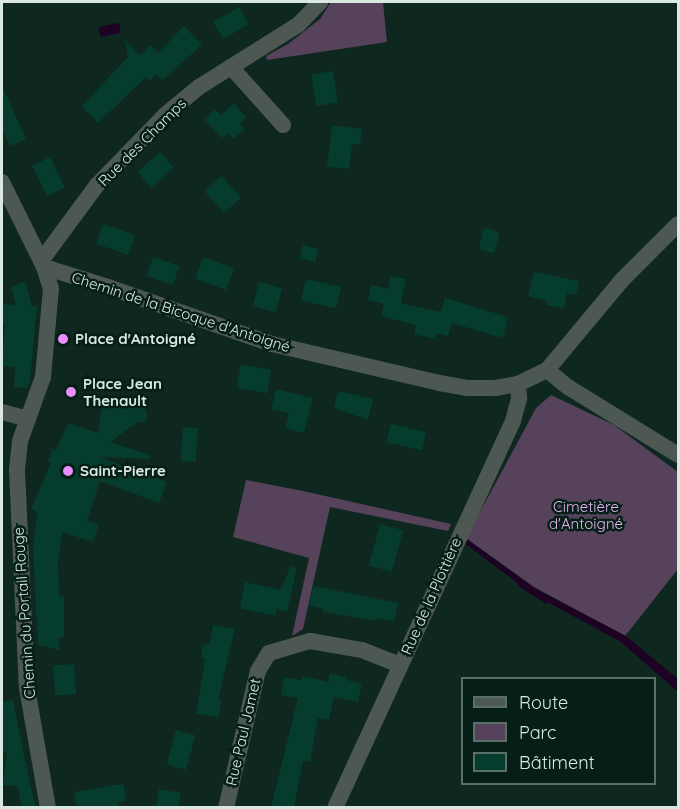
<!DOCTYPE html>
<meta charset="utf-8">
<style>
body{margin:0}
#map{position:relative;width:680px;height:809px;overflow:hidden;background:#0e271f;font-family:Quicksand,sans-serif}
div>[style]{position:absolute}
[style*='--x']{left:calc(var(--x)*1px);top:calc(var(--y)*1px);width:calc(var(--w)*1px);rotate:calc(var(--a)*1deg)}
.green>*{inset:0;background:#57425b}
.water>*{inset:0;background:#1d0223;transform-origin:0 0}
.stream>*{height:5px;margin:-2.5px;padding:0 2.5px;transform-origin:2.5px;border-radius:2.5px;background:#1d0223}
.building>*{inset:0;background:#063c2d;transform-origin:0 0}
.minor>*{height:16px;margin:-8px;padding:0 8px;transform-origin:8px;border-radius:8px;background:#4d5853}
.dots>*{width:16px;height:16px;translate:-50% -50%;box-sizing:border-box;border:3px solid #051e16;border-radius:50%}
span{translate:-50% -50%;white-space:nowrap;text-align:center;line-height:1.15;-webkit-text-stroke:5px #051e16;paint-order:stroke}
.street-label{font-size:15px;color:#d9e8e1}
.poi-label{font-size:15px;color:#d9e8e1;font-weight:700}
.left{translate:0 -50%;text-align:left}
.park-label{font-size:15px;color:#e8b3f3}
.frame{position:absolute;inset:0;border:3px solid #d9e8e1;pointer-events:none}
.legend{position:absolute;left:461px;top:677px;width:195px;height:108px;box-sizing:border-box;background:#051e16;border:2px solid #5a6f67;margin:0;padding:8px 10px;list-style:none;font-size:18px;color:#d9e8e1}
.legend li{display:flex;align-items:center;gap:12px;height:30px}
.legend b{width:30px;border:2px solid #5a6f67}
</style>
<div id="map">
<div class="green">
<i style="clip-path:polygon(331px 2px,383px 2px,387px 42px,267px 60px,266px 56px,288px 44px,320px 19px)"></i>
<i style="clip-path:polygon(551px 395px,614px 425px,678px 472px,678px 569px,625px 636px,534px 587px,466px 538px,536px 408px)"></i>
<i style="clip-path:polygon(246px 480px,303px 491px,451px 524px,448px 531px,330px 507px,303px 629px,292px 636px,309px 558px,233px 537px)"></i>
</div>
<div class="water">
<i style="left:119px;top:23px;width:10px;height:21px;rotate:79deg"></i>
<i style="clip-path:polygon(465px 538px,536px 589px,626px 636px,678px 679px,678px 692px,621px 642px,529px 592px,463px 542px)"></i>
</div>
<div class="stream">
<i style="--x:520;--y:584;--w:30;--a:33"></i>
</div>
<div class="building">
<i style="left:239px;top:7px;width:20px;height:30px;rotate:60deg"></i>
<i style="clip-path:polygon(184px 26px,202px 45px,162px 80px,156px 74px,150px 81px,146px 77px,98px 123px,82px 106px,128px 57px,125px 40px,140px 55px,150px 45px,158px 53px)"></i>
<i style="left:333px;top:71px;width:32px;height:22px;rotate:81deg"></i>
<i style="clip-path:polygon(2px 86px,26px 139px,10px 146px,2px 129px)"></i>
<i style="clip-path:polygon(234px 103px,246px 117px,240px 123px,245px 129px,233px 139px,228px 134px,222px 138px,205px 120px,215px 109px,221px 115px)"></i>
<i style="clip-path:polygon(332px 125px,362px 129px,360px 145px,352px 144px,349px 169px,327px 167px)"></i>
<i style="left:160px;top:152px;width:21px;height:30px;rotate:49deg"></i>
<i style="left:50px;top:157px;width:34px;height:20px;rotate:64deg"></i>
<i style="left:222px;top:176px;width:29px;height:23px;rotate:49deg"></i>
<i style="left:103px;top:224px;width:34px;height:21px;rotate:19deg"></i>
<i style="left:484px;top:228px;width:16px;height:22px;rotate:14deg"></i>
<i style="left:303px;top:245px;width:16px;height:14px;rotate:14deg"></i>
<i style="left:153px;top:257px;width:28px;height:20px;rotate:19deg"></i>
<i style="left:203px;top:257px;width:33px;height:23px;rotate:20deg"></i>
<i style="clip-path:polygon(534px 272px,579px 281px,576px 295px,567px 293px,564px 309px,546px 305px,547px 301px,528px 296px)"></i>
<i style="clip-path:polygon(391px 276px,406px 279px,401px 303px,441px 312px,445px 298px,508px 317px,503px 338px,452px 323px,448px 336px,436px 333px,435px 339px,414px 334px,416px 325px,381px 316px,384px 304px,368px 300px,371px 285px,388px 289px)"></i>
<i style="left:306px;top:279px;width:36px;height:22px;rotate:13deg"></i>
<i style="clip-path:polygon(25px 281px,32px 306px,37px 306px,30px 381px,27px 388px,14px 387px,15px 367px,2px 366px,5px 324px,2px 323px,2px 304px,16px 305px,11px 287px)"></i>
<i style="left:259px;top:282px;width:24px;height:25px;rotate:15deg"></i>
<i style="left:241px;top:364px;width:31px;height:24px;rotate:11deg"></i>
<i style="clip-path:polygon(276px 389px,313px 398px,304px 433px,285px 428px,289px 413px,271px 409px)"></i>
<i style="clip-path:polygon(338px 391px,373px 399px,368px 420px,334px 408px)"></i>
<i style="clip-path:polygon(145px 400px,147px 421px,136px 423px,110px 442px,150px 455px,149px 459px,99px 457px,167px 482px,159px 503px,100px 481px,87px 521px,99px 524px,93px 542px,62px 532px,58px 562px,59px 596px,64px 597px,64px 638px,58px 638px,60px 650px,38px 645px,33px 549px,37px 512px,31px 509px,51px 463px,48px 461px,53px 449px,56px 450px,68px 423px,98px 433px,102px 406px)"></i>
<i style="left:391px;top:424px;width:36px;height:19px;rotate:13deg"></i>
<i style="left:183px;top:427px;width:15px;height:34px;rotate:4deg"></i>
<i style="left:380px;top:524px;width:24px;height:43px;rotate:15deg"></i>
<i style="clip-path:polygon(291px 566px,297px 568px,287px 612px,277px 609px,275px 616px,240px 608px,245px 582px,280px 590px)"></i>
<i style="clip-path:polygon(313px 586px,398px 603px,394px 621px,377px 618px,376px 621px,323px 612px,323px 609px,309px 605px)"></i>
<i style="clip-path:polygon(213px 625px,235px 629px,218px 700px,221px 700px,219px 717px,196px 714px,205px 659px,201px 656px,203px 645px,210px 643px)"></i>
<i style="left:74px;top:664px;width:30px;height:21px;rotate:86deg"></i>
<i style="clip-path:polygon(330px 673px,347px 677px,347px 680px,362px 684px,358px 702px,334px 697px,329px 720px,318px 718px,310px 762px,303px 761px,294px 807px,271px 807px,298px 698px,281px 695px,284px 677px,301px 680px,302px 676px,328px 682px)"></i>
<i style="clip-path:polygon(13px 700px,30px 784px,36px 807px,22px 807px,17px 786px,3px 785px,7px 751px,2px 752px,2px 702px)"></i>
<i style="left:176px;top:730px;width:20px;height:36px;rotate:15deg"></i>
<i style="clip-path:polygon(115px 785px,124px 785px,126px 801px,118px 802px,119px 806px,77px 807px,74px 792px)"></i>
<i style="clip-path:polygon(159px 789px,181px 793px,179px 807px,156px 807px)"></i>
</div>
<div class="minor">
<i style="--x:231;--y:67;--w:78;--a:48.1"></i>
<i style="--x:2;--y:182;--w:95;--a:63.7"></i>
<i style="--x:44;--y:267;--w:22;--a:72"></i>
<i style="--x:51;--y:288;--w:89;--a:95.1"></i>
<i style="--x:43;--y:377;--w:68;--a:109.8"></i>
<i style="--x:20;--y:441;--w:29;--a:96"></i>
<i style="--x:17;--y:470;--w:218;--a:87.4"></i>
<i style="--x:27;--y:688;--w:122;--a:80.1"></i>
<i style="--x:41;--y:261;--w:94;--a:-53.6"></i>
<i style="--x:97;--y:185;--w:98;--a:-45.8"></i>
<i style="--x:165;--y:115;--w:44;--a:-39.5"></i>
<i style="--x:199;--y:87;--w:117;--a:-32.1"></i>
<i style="--x:298;--y:25;--w:32;--a:-46"></i>
<i style="--x:44;--y:267;--w:70;--a:17.4"></i>
<i style="--x:111;--y:288;--w:170;--a:19.2"></i>
<i style="--x:272;--y:344;--w:171;--a:13.1"></i>
<i style="--x:439;--y:383;--w:27;--a:10"></i>
<i style="--x:466;--y:388;--w:29;--a:0"></i>
<i style="--x:495;--y:388;--w:23;--a:-10"></i>
<i style="--x:518;--y:384;--w:32;--a:-26"></i>
<i style="--x:547;--y:370;--w:117;--a:-50.2"></i>
<i style="--x:622;--y:280;--w:79;--a:-45"></i>
<i style="--x:547;--y:370;--w:27;--a:39"></i>
<i style="--x:568;--y:387;--w:129;--a:31.7"></i>
<i style="--x:2;--y:412;--w:27;--a:15"></i>
<i style="--x:226;--y:808;--w:141;--a:-76.9"></i>
<i style="--x:258;--y:671;--w:21;--a:-59"></i>
<i style="--x:269;--y:653;--w:43;--a:-16.3"></i>
<i style="--x:310;--y:641;--w:53;--a:9.8"></i>
<i style="--x:362;--y:650;--w:41;--a:21.5"></i>
<i style="--x:335;--y:808;--w:426;--a:-65.3"></i>
<i style="--x:513;--y:421;--w:24;--a:-75"></i>
<i style="--x:519;--y:398;--w:14;--a:-94"></i>
</div>
<div class="dots">
<i style="left:63px;top:339px;background:#ea8dfd"></i>
<i style="left:71px;top:392px;background:#ea8dfd"></i>
<i style="left:68px;top:471px;background:#ea8dfd"></i>
</div>
<div class="street-label">
<span style="left:142px;top:142px;rotate:-45deg">Rue des Champs</span>
<span style="left:181px;top:312px;rotate:18deg">Chemin de la Bicoque d'Antoigné</span>
<span style="left:431px;top:596px;rotate:-66deg">Rue de la Plottière</span>
<span style="left:24px;top:613px;rotate:-94deg">Chemin du Portail Rouge</span>
<span style="left:243px;top:732px;rotate:-77deg">Rue Paul Jamet</span>
</div>
<div class="poi-label">
<span class="left" style="left:75px;top:339px">Place d'Antoigné</span>
<span class="left" style="left:83px;top:392px">Place Jean<br>Thenault</span>
<span class="left" style="left:80px;top:471px">Saint-Pierre</span>
</div>
<div class="park-label">
<span style="left:586px;top:515px">Cimetière<br>d'Antoigné</span>
</div>
<div class="frame"></div>
<ul class="legend">
<li><b style="height:8px;background:#4d5853"></b>Route</li>
<li><b style="height:16px;background:#57425b"></b>Parc</li>
<li><b style="height:16px;background:#063c2d"></b>Bâtiment</li>
</ul>
</div>
